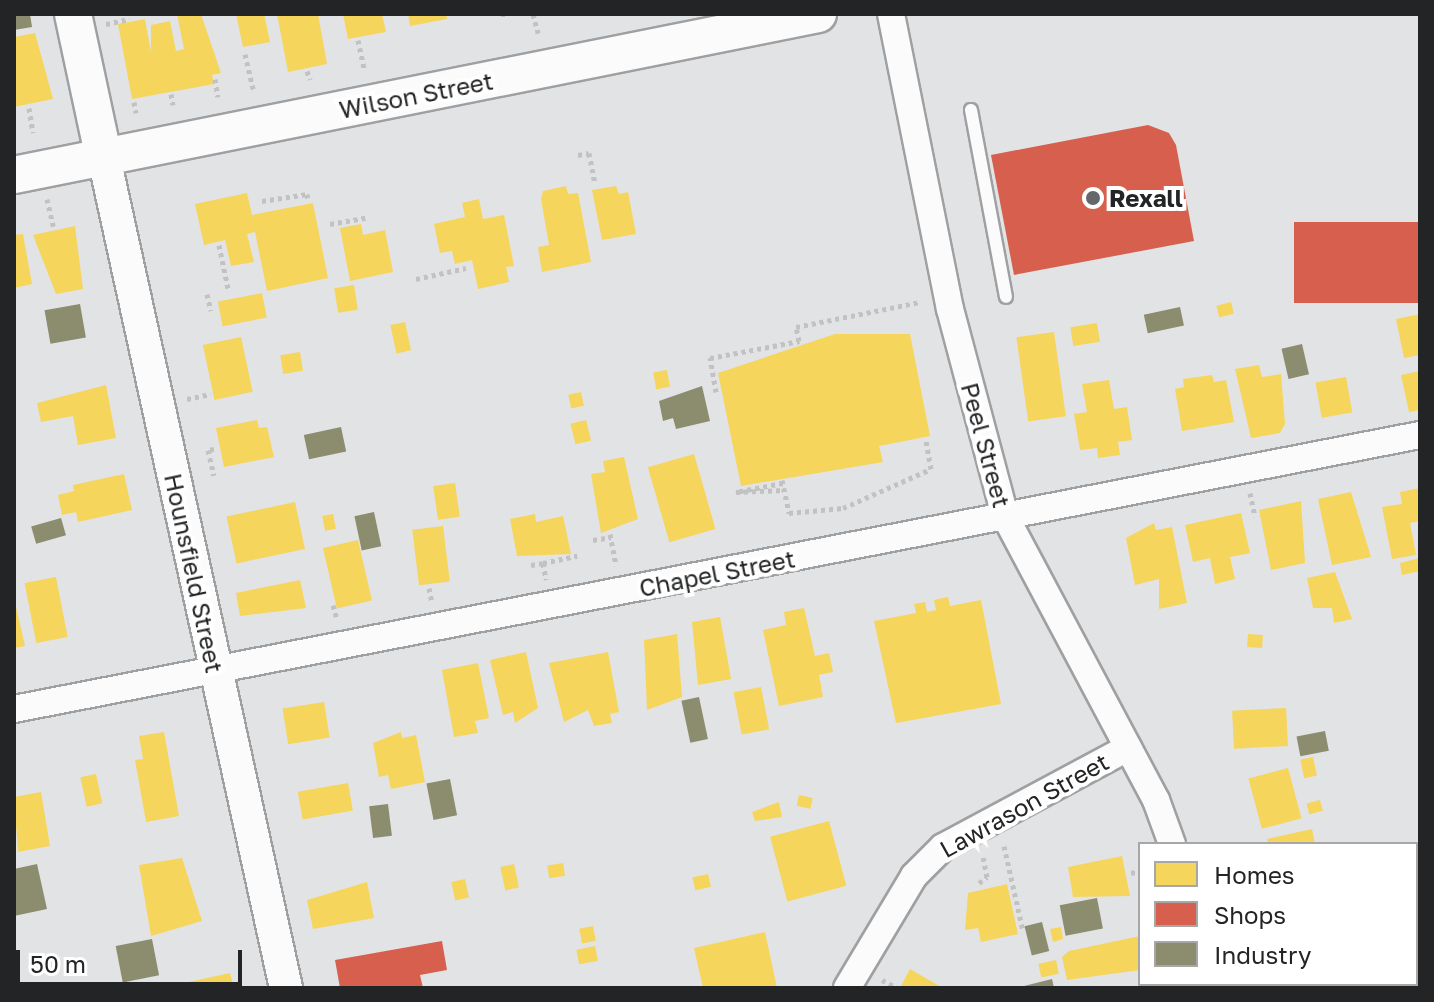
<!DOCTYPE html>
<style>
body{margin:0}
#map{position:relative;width:1434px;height:1002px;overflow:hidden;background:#e2e3e5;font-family:"Golos Text",sans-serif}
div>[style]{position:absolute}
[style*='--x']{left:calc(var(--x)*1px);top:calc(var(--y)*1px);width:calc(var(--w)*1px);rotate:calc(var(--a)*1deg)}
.homes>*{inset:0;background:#f6d55c;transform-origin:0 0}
.shops>*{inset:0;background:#d6604d;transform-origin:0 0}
.industry>*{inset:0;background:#8c8c6e;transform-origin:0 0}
.path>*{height:5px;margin-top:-2.5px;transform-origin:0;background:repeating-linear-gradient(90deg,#c2c2c2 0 4px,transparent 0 8px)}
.roads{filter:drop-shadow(2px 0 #9fa0a2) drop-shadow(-2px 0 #9fa0a2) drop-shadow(0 2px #9fa0a2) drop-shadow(0 -2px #9fa0a2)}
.service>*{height:12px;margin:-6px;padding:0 6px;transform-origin:6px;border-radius:6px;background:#fbfbfb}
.minor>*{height:26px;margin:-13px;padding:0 13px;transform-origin:13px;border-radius:13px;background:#fbfbfb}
.tertiary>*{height:32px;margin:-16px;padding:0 16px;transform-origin:16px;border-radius:16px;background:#fbfbfb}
.secondary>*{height:36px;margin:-18px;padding:0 18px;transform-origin:18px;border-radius:18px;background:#fbfbfb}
.dots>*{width:22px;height:22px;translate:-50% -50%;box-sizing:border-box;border:4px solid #fff;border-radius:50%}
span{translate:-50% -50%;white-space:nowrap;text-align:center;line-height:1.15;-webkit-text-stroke:8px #fff;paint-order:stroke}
.street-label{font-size:24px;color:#232425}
.poi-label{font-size:24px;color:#232425;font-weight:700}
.left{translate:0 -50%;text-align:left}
.frame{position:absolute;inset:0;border:16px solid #232425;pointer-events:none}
.legend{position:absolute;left:1138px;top:842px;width:280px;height:144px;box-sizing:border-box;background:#fff;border:2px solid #a7a7a8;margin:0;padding:10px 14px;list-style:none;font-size:24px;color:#232425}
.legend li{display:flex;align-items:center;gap:16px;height:40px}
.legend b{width:40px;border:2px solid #a7a7a8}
.scale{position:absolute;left:16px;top:950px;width:226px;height:36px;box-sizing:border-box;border:4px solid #232425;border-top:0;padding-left:10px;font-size:24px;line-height:28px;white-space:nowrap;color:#232425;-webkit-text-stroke:6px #fff;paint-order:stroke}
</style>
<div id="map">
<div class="homes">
<i style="clip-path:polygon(177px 14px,201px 14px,221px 73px,212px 75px,214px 84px,132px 99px,118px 24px,145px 19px,151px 52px,151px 25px,170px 21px,176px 51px,184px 49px)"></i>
<i style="clip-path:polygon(236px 14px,264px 14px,270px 42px,243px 47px)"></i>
<i style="clip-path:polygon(277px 14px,318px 14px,327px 64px,288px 72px)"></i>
<i style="clip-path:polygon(343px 14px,382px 14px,386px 32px,348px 39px)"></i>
<i style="clip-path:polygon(408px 14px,446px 14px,447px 19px,410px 26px)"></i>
<i style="clip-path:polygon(35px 33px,53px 99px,14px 107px,14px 37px)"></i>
<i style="clip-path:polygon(566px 186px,568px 194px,578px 193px,591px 262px,542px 272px,538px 247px,549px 245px,541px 199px,543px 191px)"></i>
<i style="clip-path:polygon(616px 186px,619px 194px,628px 192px,636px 234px,602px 240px,592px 190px)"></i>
<i style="clip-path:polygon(247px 193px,252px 215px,313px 203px,328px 278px,267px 291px,255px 232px,247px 234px,254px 262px,231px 266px,225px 240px,204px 245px,195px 204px)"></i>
<i style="clip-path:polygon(479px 199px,483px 219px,504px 215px,514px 266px,506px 267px,509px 282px,478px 289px,472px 260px,455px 264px,452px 251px,440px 253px,434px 224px,465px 217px,462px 203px)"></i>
<i style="clip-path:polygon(361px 224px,363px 235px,385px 230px,393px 272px,350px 281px,340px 228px)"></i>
<i style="clip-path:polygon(75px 226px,83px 289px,56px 294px,33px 235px)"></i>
<i style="clip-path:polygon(23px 234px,32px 284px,14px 288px,14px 235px)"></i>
<i style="left:354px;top:285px;width:25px;height:20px;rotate:81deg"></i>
<i style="left:262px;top:293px;width:25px;height:45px;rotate:79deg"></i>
<i style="left:1231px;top:302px;width:12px;height:15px;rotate:76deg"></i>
<i style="clip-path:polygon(1420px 314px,1420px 355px,1404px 358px,1396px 319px)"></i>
<i style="left:405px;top:322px;width:29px;height:15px;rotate:78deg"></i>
<i style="left:1097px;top:323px;width:19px;height:27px;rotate:81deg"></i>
<i style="left:1054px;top:332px;width:85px;height:38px;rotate:82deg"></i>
<i style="clip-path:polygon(835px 334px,910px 334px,930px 436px,879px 446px,883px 462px,741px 486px,718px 373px)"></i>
<i style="left:241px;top:337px;width:56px;height:39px;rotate:78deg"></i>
<i style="left:300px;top:352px;width:19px;height:20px;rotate:81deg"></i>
<i style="clip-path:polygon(1259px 365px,1262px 377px,1281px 374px,1285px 424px,1280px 433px,1251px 438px,1235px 369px)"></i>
<i style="left:667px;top:370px;width:17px;height:14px;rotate:80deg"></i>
<i style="clip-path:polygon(1420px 371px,1420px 410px,1409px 412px,1401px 375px)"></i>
<i style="clip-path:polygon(1212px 375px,1214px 382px,1226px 380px,1234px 422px,1182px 431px,1175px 389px,1184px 387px,1183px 379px)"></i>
<i style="left:1346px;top:377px;width:36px;height:31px;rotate:80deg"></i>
<i style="clip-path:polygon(1109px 380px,1114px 409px,1127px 407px,1132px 440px,1118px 442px,1120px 455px,1098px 458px,1097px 448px,1080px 450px,1074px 414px,1087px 412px,1082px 384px)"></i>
<i style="clip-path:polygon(106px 385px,116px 438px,78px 445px,73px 416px,41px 422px,37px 403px)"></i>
<i style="left:581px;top:392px;width:14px;height:13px;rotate:78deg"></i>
<i style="clip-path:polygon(257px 420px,259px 428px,267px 427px,274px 457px,224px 467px,216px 428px)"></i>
<i style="left:586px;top:420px;width:21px;height:16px;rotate:76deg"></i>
<i style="left:694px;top:454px;width:78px;height:48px;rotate:74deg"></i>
<i style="clip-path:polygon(624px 457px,638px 519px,601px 533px,591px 474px,605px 472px,603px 461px)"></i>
<i style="clip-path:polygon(124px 474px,132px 510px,78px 522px,76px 512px,62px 515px,58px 495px,74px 491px,73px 485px)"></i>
<i style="left:455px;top:483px;width:34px;height:22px;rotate:82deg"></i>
<i style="clip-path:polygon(1420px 488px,1420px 521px,1410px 523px,1416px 555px,1392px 559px,1382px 507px,1402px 504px,1400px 492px)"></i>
<i style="clip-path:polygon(1351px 492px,1371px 557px,1332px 565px,1318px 499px)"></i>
<i style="clip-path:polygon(1301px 501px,1305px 563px,1271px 570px,1259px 510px)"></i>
<i style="left:295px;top:502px;width:48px;height:70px;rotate:78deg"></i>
<i style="clip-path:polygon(1241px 513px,1250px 553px,1230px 557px,1235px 579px,1215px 584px,1210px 558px,1193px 562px,1185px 525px)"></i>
<i style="left:333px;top:514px;width:15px;height:11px;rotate:79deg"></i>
<i style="clip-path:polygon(535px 514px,536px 522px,563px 516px,571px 554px,517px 556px,510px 519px)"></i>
<i style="clip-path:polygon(1154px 523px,1156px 530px,1172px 527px,1187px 603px,1159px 609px,1159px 579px,1135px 585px,1126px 538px)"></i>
<i style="left:443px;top:526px;width:56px;height:31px;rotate:83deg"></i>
<i style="left:358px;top:540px;width:62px;height:36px;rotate:77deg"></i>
<i style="clip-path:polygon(1420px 558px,1420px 571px,1402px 575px,1400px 563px)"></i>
<i style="clip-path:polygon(1335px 572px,1352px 619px,1334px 623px,1332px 608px,1313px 608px,1307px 578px)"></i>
<i style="left:56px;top:577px;width:61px;height:32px;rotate:79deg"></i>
<i style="clip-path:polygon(300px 580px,306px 608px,240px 616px,236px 593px)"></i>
<i style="clip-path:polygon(948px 597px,950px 606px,981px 600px,1001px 704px,896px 723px,874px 621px,916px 613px,914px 604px,925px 602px,927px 612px,936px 610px,934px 600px)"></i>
<i style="clip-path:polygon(14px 598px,25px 646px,14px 648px)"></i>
<i style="clip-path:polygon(804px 608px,815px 656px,829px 653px,833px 672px,819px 675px,823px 697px,779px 706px,763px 630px,786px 625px,784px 612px)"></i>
<i style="clip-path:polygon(720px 617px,731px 679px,698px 685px,692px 622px)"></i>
<i style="clip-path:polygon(677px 634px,682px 697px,647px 710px,644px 640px)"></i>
<i style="left:1248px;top:634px;width:15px;height:13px;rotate:4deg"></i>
<i style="clip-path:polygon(526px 652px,538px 708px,515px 723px,513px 712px,503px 715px,490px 660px)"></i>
<i style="clip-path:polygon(608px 652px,619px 712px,610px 714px,612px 723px,594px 726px,588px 710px,564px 722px,549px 663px)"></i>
<i style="clip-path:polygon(478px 663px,489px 718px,475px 721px,478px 733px,454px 737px,442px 670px)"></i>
<i style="left:761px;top:687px;width:43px;height:28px;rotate:79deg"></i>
<i style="left:324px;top:702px;width:36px;height:42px;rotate:81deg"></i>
<i style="left:1286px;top:708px;width:38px;height:54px;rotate:87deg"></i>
<i style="clip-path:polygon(164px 732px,179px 816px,146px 822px,135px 760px,143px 759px,139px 736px)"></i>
<i style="clip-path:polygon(401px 732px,402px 738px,416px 735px,425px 782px,391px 789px,388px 775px,379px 777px,373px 743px)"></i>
<i style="left:1313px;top:757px;width:19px;height:13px;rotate:78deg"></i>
<i style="left:1288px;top:768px;width:52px;height:41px;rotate:75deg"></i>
<i style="left:96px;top:774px;width:30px;height:16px;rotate:78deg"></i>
<i style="left:348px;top:783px;width:28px;height:51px;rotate:80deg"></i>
<i style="clip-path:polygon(41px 792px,50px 846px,18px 852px,14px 797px)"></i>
<i style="left:799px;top:795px;width:14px;height:11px;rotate:12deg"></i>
<i style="left:1320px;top:800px;width:11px;height:14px;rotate:75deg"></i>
<i style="clip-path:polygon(779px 802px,782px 817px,755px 821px,752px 812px)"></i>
<i style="left:829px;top:821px;width:67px;height:61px;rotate:75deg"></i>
<i style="clip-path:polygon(1312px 829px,1315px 844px,1268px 844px,1267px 839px)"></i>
<i style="clip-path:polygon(1122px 856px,1130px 896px,1073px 897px,1068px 867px)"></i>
<i style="clip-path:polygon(182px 858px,202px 921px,151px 936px,139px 865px)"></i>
<i style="left:563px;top:863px;width:13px;height:16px;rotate:81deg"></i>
<i style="left:514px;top:864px;width:24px;height:14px;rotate:78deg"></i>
<i style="left:708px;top:874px;width:13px;height:16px;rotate:77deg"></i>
<i style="left:465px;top:879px;width:19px;height:14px;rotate:78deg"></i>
<i style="clip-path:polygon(367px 882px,374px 918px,313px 929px,307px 900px)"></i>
<i style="clip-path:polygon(1007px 884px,1018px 934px,981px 942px,978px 928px,965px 930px,968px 893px)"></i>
<i style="left:593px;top:926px;width:15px;height:14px;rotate:79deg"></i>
<i style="clip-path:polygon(1061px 927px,1063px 939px,1053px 942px,1050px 929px)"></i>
<i style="clip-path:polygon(765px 932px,777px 988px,703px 988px,694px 948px)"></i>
<i style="clip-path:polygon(1140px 936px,1140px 970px,1067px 980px,1062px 957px,1069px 951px)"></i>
<i style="left:595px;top:946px;width:15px;height:19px;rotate:79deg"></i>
<i style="left:1056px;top:960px;width:14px;height:18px;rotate:78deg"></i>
<i style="clip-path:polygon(910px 969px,943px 988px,900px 988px)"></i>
<i style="clip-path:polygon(230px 973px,234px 988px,185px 988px,184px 983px)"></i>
</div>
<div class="shops">
<i style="clip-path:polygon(1148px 125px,1169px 133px,1176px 145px,1194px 241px,1014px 275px,991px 155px)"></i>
<i style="left:1420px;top:222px;width:81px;height:126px;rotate:90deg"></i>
<i style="clip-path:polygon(442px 941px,447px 970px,420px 975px,423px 988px,340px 988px,335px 960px)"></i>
</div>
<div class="industry">
<i style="clip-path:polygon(14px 14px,30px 14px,32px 27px,14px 30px)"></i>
<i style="left:80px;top:304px;width:34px;height:36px;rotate:80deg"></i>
<i style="left:1180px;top:307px;width:19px;height:37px;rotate:78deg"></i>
<i style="left:1302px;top:344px;width:31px;height:21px;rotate:77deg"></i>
<i style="clip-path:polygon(702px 386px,710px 421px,676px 429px,673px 418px,663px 421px,659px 401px)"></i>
<i style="left:341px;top:427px;width:25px;height:38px;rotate:78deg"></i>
<i style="left:374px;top:512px;width:35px;height:20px;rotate:78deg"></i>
<i style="left:61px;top:518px;width:18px;height:31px;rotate:74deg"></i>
<i style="left:699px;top:697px;width:43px;height:18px;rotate:78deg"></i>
<i style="left:1325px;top:731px;width:20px;height:29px;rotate:79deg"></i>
<i style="left:450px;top:779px;width:37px;height:24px;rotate:79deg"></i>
<i style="left:388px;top:804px;width:32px;height:19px;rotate:83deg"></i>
<i style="clip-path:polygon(37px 864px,47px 909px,14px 916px,14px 869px)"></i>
<i style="left:1097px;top:898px;width:31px;height:38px;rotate:79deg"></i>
<i style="clip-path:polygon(1416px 912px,1420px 912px,1416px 947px)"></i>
<i style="left:1042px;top:922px;width:30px;height:18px;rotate:76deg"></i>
<i style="left:152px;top:939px;width:37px;height:37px;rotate:79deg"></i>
<i style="left:1420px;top:953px;width:30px;height:4px;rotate:90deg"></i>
<i style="clip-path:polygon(1052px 979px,1054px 988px,1020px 988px,1020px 987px)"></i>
</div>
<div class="path">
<i style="--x:501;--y:14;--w:6;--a:0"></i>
<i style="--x:533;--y:14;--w:20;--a:75"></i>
<i style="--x:106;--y:24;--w:24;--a:-12"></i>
<i style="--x:358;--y:40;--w:29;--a:78"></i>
<i style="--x:245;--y:54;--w:37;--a:77"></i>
<i style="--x:307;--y:71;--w:9;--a:69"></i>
<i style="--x:215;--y:79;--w:18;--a:81"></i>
<i style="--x:171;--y:94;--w:11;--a:80"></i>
<i style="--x:134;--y:102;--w:11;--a:80"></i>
<i style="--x:29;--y:108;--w:25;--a:81"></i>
<i style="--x:578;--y:155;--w:11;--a:-10"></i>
<i style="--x:589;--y:153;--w:31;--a:79"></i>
<i style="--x:47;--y:199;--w:28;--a:77"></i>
<i style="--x:262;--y:201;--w:46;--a:-8.8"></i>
<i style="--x:307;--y:194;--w:6;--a:81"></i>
<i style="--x:330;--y:224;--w:36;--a:-10"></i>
<i style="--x:219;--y:245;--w:45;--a:78.4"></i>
<i style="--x:416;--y:279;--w:51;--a:-12.4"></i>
<i style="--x:207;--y:294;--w:17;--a:77"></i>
<i style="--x:716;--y:392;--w:35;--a:-100"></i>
<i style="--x:710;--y:358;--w:91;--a:-10.8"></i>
<i style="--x:799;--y:341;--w:14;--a:-102"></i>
<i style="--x:796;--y:327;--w:126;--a:-11.4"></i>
<i style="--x:187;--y:399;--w:24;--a:-12"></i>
<i style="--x:214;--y:449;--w:6;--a:171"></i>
<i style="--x:208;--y:450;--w:26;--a:77"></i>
<i style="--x:782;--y:480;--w:34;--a:78"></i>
<i style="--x:789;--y:513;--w:54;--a:-5.3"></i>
<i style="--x:843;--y:508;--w:96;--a:-23.9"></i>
<i style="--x:931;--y:469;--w:28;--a:-100"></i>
<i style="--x:783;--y:483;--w:48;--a:169.2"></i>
<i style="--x:736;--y:492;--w:48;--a:-2.4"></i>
<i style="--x:1250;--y:493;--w:24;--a:78"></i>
<i style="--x:610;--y:534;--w:32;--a:79"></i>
<i style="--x:593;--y:540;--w:18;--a:-9"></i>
<i style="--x:543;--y:563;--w:35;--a:-12"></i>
<i style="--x:531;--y:565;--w:12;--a:-9"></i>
<i style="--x:543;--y:563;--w:17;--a:80"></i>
<i style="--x:429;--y:588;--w:15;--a:79"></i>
<i style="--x:333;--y:605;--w:15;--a:74"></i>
<i style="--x:1004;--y:846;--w:87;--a:77.4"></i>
<i style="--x:1131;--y:873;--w:9;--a:-13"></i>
<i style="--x:979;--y:883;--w:10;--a:-37"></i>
<i style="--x:987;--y:877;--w:20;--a:-101"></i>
<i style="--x:882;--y:980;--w:16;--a:27"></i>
</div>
<div class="roads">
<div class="service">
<i style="--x:971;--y:110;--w:190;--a:79.4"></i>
</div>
<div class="minor">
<i style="--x:891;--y:14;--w:301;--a:78.7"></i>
<i style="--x:950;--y:309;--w:214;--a:75.1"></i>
<i style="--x:1005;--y:516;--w:322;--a:62"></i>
<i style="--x:1156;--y:800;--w:47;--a:70"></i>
<i style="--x:14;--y:709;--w:1432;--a:-11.03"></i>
<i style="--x:1203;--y:984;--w:4;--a:76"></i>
<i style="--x:847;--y:988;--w:131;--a:-59.1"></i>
<i style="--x:914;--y:876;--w:41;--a:-45"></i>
<i style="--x:943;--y:847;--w:210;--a:-28.2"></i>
</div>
<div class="tertiary">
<i style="--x:104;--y:158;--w:850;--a:77.63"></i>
</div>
<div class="secondary">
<i style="--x:73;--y:14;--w:147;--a:77.9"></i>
<i style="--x:14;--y:175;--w:820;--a:-11.32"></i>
</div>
</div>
<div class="dots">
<i style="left:1093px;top:198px;background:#666768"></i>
</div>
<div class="street-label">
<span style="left:416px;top:95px;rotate:-11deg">Wilson Street</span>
<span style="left:986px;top:445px;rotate:75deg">Peel Street</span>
<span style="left:194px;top:573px;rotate:78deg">Hounsfield Street</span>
<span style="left:717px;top:573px;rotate:-11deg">Chapel Street</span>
<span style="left:1024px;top:805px;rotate:-29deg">Lawrason Street</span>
</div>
<div class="poi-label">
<span class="left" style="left:1109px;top:198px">Rexall</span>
</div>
<div class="frame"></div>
<ul class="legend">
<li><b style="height:22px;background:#f6d55c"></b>Homes</li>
<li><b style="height:22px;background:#d6604d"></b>Shops</li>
<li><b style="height:22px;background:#8c8c6e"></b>Industry</li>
</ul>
<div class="scale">50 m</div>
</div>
